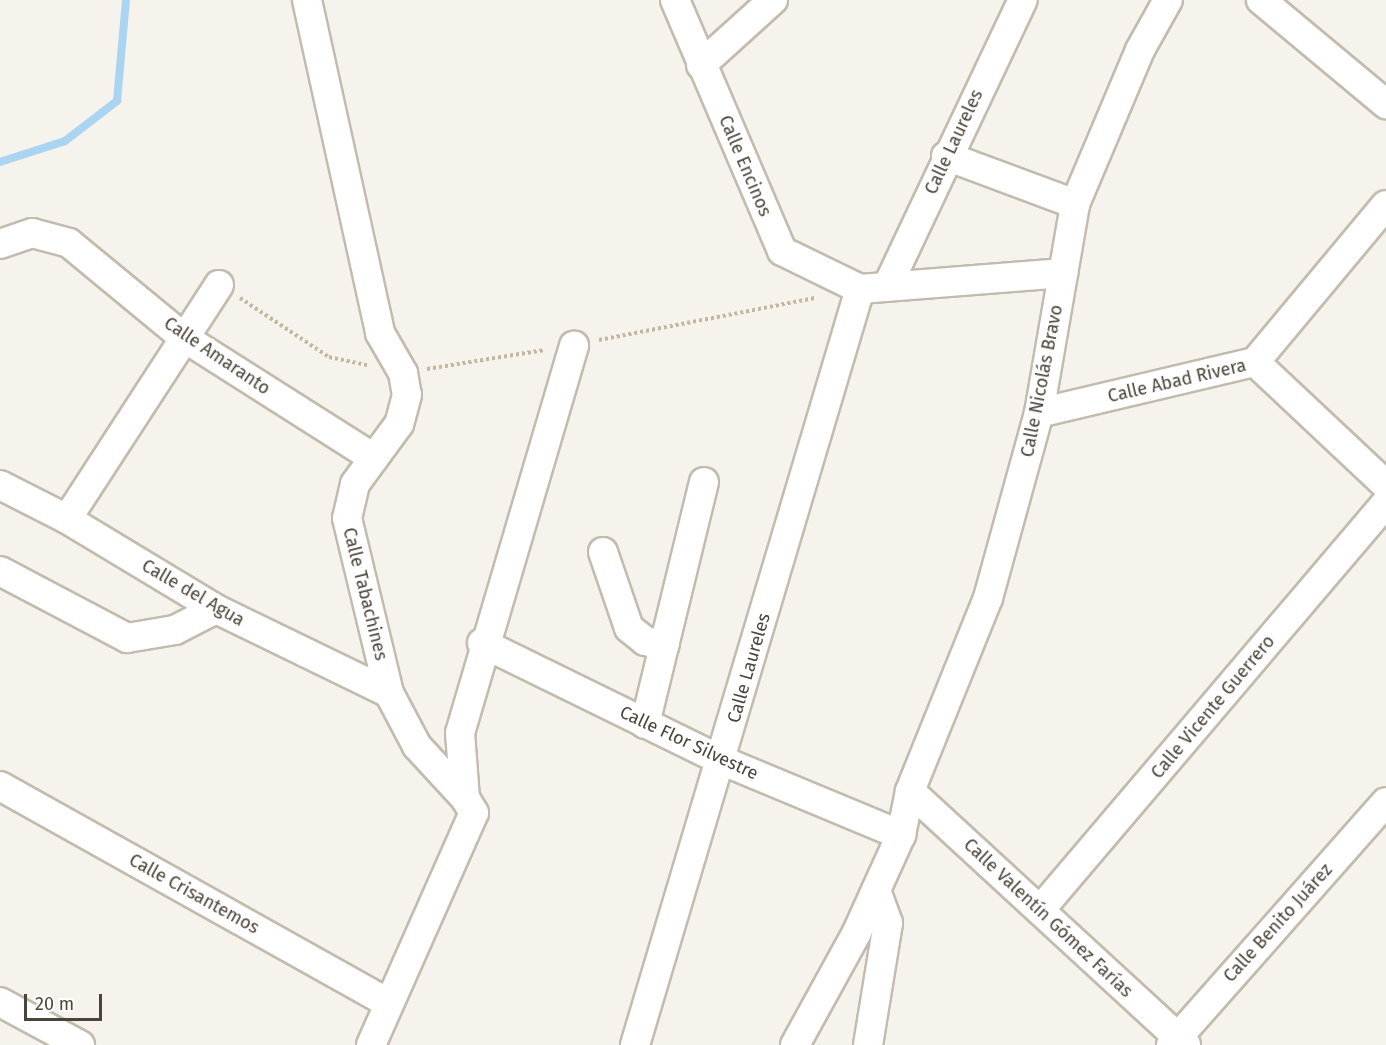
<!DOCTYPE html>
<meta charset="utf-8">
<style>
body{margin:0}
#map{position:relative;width:1386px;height:1045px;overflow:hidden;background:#f6f3ec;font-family:"Fira Sans",sans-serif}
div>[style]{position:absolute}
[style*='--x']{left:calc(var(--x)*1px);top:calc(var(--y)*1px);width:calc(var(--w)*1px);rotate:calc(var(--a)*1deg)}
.stream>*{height:8px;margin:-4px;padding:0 4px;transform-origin:4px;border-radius:4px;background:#a9d4f2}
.path>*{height:4px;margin-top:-2px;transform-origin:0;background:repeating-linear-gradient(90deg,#c4b79f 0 3px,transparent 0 6px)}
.roads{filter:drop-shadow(2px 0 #c2bbae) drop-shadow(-2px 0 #c2bbae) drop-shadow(0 2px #c2bbae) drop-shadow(0 -2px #c2bbae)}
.minor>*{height:28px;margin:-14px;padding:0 14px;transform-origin:14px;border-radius:14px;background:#fff}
span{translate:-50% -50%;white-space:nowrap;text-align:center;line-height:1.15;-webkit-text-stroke:4.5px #fff;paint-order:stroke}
.street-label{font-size:18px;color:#4b4439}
.scale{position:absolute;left:24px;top:994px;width:78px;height:27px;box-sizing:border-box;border:3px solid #4b4439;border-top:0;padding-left:8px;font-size:18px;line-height:21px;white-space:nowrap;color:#4b4439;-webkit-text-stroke:4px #fff;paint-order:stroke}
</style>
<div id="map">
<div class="stream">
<i style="--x:0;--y:162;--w:68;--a:-17.9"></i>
<i style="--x:65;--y:141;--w:66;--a:-37.6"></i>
<i style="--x:117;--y:101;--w:101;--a:-84.9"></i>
</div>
<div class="path">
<i style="--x:240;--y:298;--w:107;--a:33.5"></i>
<i style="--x:329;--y:357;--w:39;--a:12"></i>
<i style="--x:599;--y:340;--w:220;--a:-11"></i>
<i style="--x:427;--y:369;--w:119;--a:-9.2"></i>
</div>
<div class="roads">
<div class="minor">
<i style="--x:307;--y:0;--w:341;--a:77.6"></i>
<i style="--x:380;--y:333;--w:46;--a:60.1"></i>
<i style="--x:403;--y:373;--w:22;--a:80"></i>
<i style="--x:407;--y:395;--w:30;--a:105"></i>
<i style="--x:399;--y:424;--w:74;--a:126.3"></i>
<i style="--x:355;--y:484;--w:35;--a:103"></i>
<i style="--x:347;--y:518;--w:180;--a:76.5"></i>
<i style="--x:389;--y:693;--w:60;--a:62.2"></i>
<i style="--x:417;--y:746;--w:71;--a:47.3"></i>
<i style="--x:675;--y:0;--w:273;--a:66.9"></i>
<i style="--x:782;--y:251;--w:87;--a:26"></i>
<i style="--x:860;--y:289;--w:204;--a:-4.5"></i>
<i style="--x:1261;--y:0;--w:163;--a:39.8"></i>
<i style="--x:701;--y:65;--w:97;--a:-42.1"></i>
<i style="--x:946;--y:156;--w:138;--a:20.4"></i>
<i style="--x:0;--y:244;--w:34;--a:-19"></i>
<i style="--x:32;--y:233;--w:38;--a:15"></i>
<i style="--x:69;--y:243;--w:148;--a:39.5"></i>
<i style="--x:183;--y:337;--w:226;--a:32.4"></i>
<i style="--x:888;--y:285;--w:315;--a:-64.7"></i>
<i style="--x:1255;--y:362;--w:180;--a:43.2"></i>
<i style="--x:1039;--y:413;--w:222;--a:-13.3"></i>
<i style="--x:1255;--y:362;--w:204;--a:-50.2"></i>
<i style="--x:0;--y:485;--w:75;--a:26.9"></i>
<i style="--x:67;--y:519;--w:174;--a:31.1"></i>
<i style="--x:216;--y:609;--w:192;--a:25.9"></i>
<i style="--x:67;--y:519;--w:279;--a:-57"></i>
<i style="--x:603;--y:552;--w:80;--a:71.1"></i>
<i style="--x:629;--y:628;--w:21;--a:39"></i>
<i style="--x:645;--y:641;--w:20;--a:11"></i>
<i style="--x:0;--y:571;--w:144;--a:27.8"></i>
<i style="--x:127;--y:638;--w:49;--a:-9.5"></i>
<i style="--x:175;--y:630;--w:46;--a:-27.1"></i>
<i style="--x:482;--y:643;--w:268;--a:26.1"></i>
<i style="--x:723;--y:761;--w:193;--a:22.6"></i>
<i style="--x:645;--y:724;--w:249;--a:-76.3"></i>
<i style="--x:0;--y:786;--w:445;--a:29.2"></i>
<i style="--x:910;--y:791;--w:375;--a:42.6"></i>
<i style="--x:1040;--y:910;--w:534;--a:-49.63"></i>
<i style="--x:0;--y:1002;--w:91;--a:28.3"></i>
<i style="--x:371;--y:1045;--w:254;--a:-66.1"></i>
<i style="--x:474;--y:813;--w:17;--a:-121"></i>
<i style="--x:465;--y:798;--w:65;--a:-94.4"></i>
<i style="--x:460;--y:733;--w:404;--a:-73.6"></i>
<i style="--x:635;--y:1045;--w:789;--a:-73.43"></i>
<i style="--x:795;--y:1045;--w:129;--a:-61.2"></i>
<i style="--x:857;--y:932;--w:107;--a:-65.6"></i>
<i style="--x:901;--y:835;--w:45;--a:-78.4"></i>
<i style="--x:910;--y:791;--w:208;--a:-68"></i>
<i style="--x:988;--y:598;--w:192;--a:-74.6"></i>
<i style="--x:1039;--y:413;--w:212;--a:-80.2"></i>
<i style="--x:1075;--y:204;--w:167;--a:-67.1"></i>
<i style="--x:1140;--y:50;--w:57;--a:-60.8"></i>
<i style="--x:868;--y:1045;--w:124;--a:-80.7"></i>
<i style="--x:888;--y:923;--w:35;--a:-110"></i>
<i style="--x:1171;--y:1045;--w:324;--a:-48.5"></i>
</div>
</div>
<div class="street-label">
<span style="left:954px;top:142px;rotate:-65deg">Calle Laureles</span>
<span style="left:745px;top:166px;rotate:67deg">Calle Encinos</span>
<span style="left:217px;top:356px;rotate:34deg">Calle Amaranto</span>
<span style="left:1042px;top:381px;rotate:-79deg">Calle Nicolás Bravo</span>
<span style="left:1177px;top:381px;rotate:-13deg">Calle Abad Rivera</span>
<span style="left:193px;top:593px;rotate:30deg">Calle del Agua</span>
<span style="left:365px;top:594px;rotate:76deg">Calle Tabachines</span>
<span style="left:749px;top:668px;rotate:-74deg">Calle Laureles</span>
<span style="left:1213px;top:707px;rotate:-50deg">Calle Vicente Guerrero</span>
<span style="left:689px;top:743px;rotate:25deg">Calle Flor Silvestre</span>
<span style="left:194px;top:894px;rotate:29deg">Calle Crisantemos</span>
<span style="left:1048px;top:918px;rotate:43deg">Calle Valentín Gómez Farías</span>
<span style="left:1278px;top:923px;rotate:-48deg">Calle Benito Juárez</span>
</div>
<div class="scale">20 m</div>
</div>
